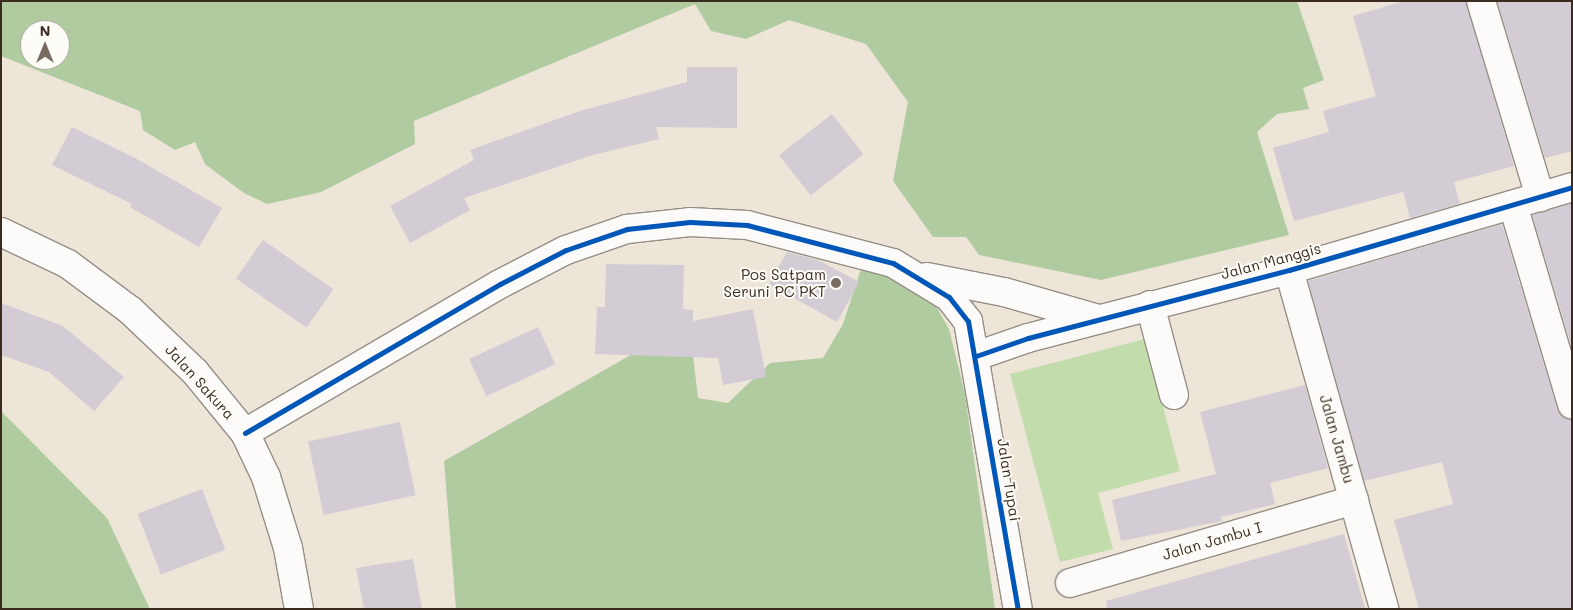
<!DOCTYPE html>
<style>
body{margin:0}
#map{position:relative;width:1573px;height:610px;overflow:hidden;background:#ece5d8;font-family:Mali,sans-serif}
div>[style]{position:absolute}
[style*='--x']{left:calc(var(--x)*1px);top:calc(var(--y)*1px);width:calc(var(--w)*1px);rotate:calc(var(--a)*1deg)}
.green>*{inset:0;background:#c2dcab}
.forest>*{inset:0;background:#b1cba0}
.building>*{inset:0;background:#d3ccd4;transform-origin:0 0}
.roads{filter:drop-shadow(1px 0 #958e86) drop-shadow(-1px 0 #958e86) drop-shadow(0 1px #958e86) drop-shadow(0 -1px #958e86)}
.street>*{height:28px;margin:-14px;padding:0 14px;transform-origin:14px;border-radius:14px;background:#fcfbf9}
.cycleway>*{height:5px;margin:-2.5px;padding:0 2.5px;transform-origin:2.5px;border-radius:2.5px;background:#0057b8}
.dots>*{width:14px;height:14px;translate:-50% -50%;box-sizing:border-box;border:2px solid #fdfcf7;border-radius:50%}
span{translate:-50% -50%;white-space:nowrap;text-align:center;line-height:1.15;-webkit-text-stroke:4px #fdfcf7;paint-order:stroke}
.street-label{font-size:15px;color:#3b2a1e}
.poi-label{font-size:15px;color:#3b2a1e}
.right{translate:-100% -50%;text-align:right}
.frame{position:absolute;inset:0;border:2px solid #3b2a1e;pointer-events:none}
.north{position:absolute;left:20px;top:20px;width:50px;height:50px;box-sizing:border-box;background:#fdfcf7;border:1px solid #afa8a0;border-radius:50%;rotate:0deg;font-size:14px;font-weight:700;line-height:20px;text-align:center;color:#3b2a1e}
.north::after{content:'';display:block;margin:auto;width:18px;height:22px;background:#796b5f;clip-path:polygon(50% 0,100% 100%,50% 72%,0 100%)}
</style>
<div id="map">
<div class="green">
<i style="clip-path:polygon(1145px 339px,1180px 471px,1098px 493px,1113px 549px,1060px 562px,1010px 374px)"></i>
</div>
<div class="forest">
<i style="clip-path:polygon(evenodd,1px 1px,1297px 1px,1324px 80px,1303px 88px,1309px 109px,1277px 114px,1257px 132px,1289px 235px,1101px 280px,979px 255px,966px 237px,933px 237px,893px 181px,908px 102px,866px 44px,789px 20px,746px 39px,711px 31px,695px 4px,414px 121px,415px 144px,321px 192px,267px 204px,244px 193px,205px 164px,195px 142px,175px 150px,143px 130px,140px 111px,1px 56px,1px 1px,30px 30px,60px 30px,60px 60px,30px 60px,30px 30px)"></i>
<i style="clip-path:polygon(862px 266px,930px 296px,949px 329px,965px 394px,995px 609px,456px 609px,444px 461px,666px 335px,692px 347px,698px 398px,728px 403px,770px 363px,823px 358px,843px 324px)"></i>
<i style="clip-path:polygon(1px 411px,107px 518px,150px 609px,1px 609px)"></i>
</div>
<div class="building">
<i style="clip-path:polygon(1404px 1px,1466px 1px,1514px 166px,1454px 182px,1460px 204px,1410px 218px,1403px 192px,1294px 221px,1273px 148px,1329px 132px,1323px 111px,1376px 96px,1353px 16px)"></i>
<i style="clip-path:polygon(1497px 1px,1572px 1px,1572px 151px,1545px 158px)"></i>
<i style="clip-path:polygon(687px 67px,737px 67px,737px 128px,656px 127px,659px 139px,593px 155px,464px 198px,470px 210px,410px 243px,390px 206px,474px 160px,470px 150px,580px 111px,687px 82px)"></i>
<i style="left:832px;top:114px;width:51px;height:67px;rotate:52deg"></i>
<i style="clip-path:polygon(72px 127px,135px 158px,222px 208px,199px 247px,130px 207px,132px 204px,52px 165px)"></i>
<i style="clip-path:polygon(1572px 203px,1572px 348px,1532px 215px)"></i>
<i style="clip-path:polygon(1502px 224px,1557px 408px,1562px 416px,1572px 419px,1572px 609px,1419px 609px,1394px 520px,1453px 504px,1442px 462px,1364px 481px,1308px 281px)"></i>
<i style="left:263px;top:240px;width:86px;height:47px;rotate:35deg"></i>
<i style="clip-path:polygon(787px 252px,818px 260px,859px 282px,837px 322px,769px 284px)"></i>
<i style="clip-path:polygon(606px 264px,684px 265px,683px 309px,693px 310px,693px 321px,753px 309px,766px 377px,723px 385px,718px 358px,595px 354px,597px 307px,605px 307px)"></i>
<i style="clip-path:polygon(1px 303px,63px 326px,124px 377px,94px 411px,49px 372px,1px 355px)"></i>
<i style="left:538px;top:327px;width:41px;height:76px;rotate:65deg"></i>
<i style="clip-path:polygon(1305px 385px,1328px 468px,1270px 483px,1275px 504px,1221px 517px,1222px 521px,1121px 541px,1112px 500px,1216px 474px,1200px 412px)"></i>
<i style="left:400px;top:422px;width:75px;height:94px;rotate:78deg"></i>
<i style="left:202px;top:489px;width:65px;height:69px;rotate:69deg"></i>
<i style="clip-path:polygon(1344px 534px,1365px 609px,1107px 609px,1106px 601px)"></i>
<i style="clip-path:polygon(413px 559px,422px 609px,364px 609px,356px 568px)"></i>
</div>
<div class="roads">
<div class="street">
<i style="--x:1481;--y:1;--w:205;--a:73.2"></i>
<i style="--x:1513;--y:205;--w:208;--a:73.5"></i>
<i style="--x:1;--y:232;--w:74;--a:25.5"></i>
<i style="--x:68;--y:264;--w:77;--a:36.6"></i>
<i style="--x:130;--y:310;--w:90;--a:43.6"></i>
<i style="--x:195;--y:372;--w:79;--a:50.7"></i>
<i style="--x:245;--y:433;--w:49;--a:64.5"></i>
<i style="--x:266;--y:477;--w:74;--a:72.8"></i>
<i style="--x:288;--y:548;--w:62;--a:79.8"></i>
<i style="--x:1289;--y:270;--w:352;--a:74.3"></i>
<i style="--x:927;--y:277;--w:78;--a:11"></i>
<i style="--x:1004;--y:292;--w:98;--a:16"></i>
<i style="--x:1150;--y:305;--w:93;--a:75.1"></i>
<i style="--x:976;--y:356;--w:55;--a:-19.1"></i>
<i style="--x:1028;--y:338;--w:270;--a:-14.6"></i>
<i style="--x:1289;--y:270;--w:295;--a:-16.3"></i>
<i style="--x:245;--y:433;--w:295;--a:-30.3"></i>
<i style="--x:500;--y:284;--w:74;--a:-27.3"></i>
<i style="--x:566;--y:250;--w:65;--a:-19"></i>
<i style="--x:627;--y:229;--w:63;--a:-6.3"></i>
<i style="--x:690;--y:222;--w:57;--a:3"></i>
<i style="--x:747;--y:225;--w:151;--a:14.6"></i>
<i style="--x:893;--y:263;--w:66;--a:31.3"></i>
<i style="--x:949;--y:297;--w:31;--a:52"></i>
<i style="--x:968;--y:321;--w:292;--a:80.2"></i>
<i style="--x:1070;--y:583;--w:296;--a:-16.3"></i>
</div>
</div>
<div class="cycleway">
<i style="--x:976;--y:356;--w:55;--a:-19.1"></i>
<i style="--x:1028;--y:338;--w:270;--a:-14.6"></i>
<i style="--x:1289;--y:270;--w:295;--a:-16.3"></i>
<i style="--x:245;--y:433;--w:295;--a:-30.3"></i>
<i style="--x:500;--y:284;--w:74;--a:-27.3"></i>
<i style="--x:566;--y:250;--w:65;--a:-19"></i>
<i style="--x:627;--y:229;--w:63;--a:-6.3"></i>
<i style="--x:690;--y:222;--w:57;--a:3"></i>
<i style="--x:747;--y:225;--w:151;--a:14.6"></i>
<i style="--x:893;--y:263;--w:66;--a:31.3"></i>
<i style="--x:949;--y:297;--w:31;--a:52"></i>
<i style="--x:968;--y:321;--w:292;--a:80.2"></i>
</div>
<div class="dots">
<i style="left:836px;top:283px;background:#796b5f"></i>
</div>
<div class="street-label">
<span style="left:1271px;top:261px;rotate:-15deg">Jalan Manggis</span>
<span style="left:200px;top:382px;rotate:48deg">Jalan Sakura</span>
<span style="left:1337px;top:439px;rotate:74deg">Jalan Jambu</span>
<span style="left:1009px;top:480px;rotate:81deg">Jalan Tupai</span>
<span style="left:1212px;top:541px;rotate:-16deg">Jalan Jambu I</span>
</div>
<div class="poi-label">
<span class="right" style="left:826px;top:283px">Pos Satpam<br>Seruni PC PKT</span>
</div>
<div class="frame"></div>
<div class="north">N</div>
</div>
